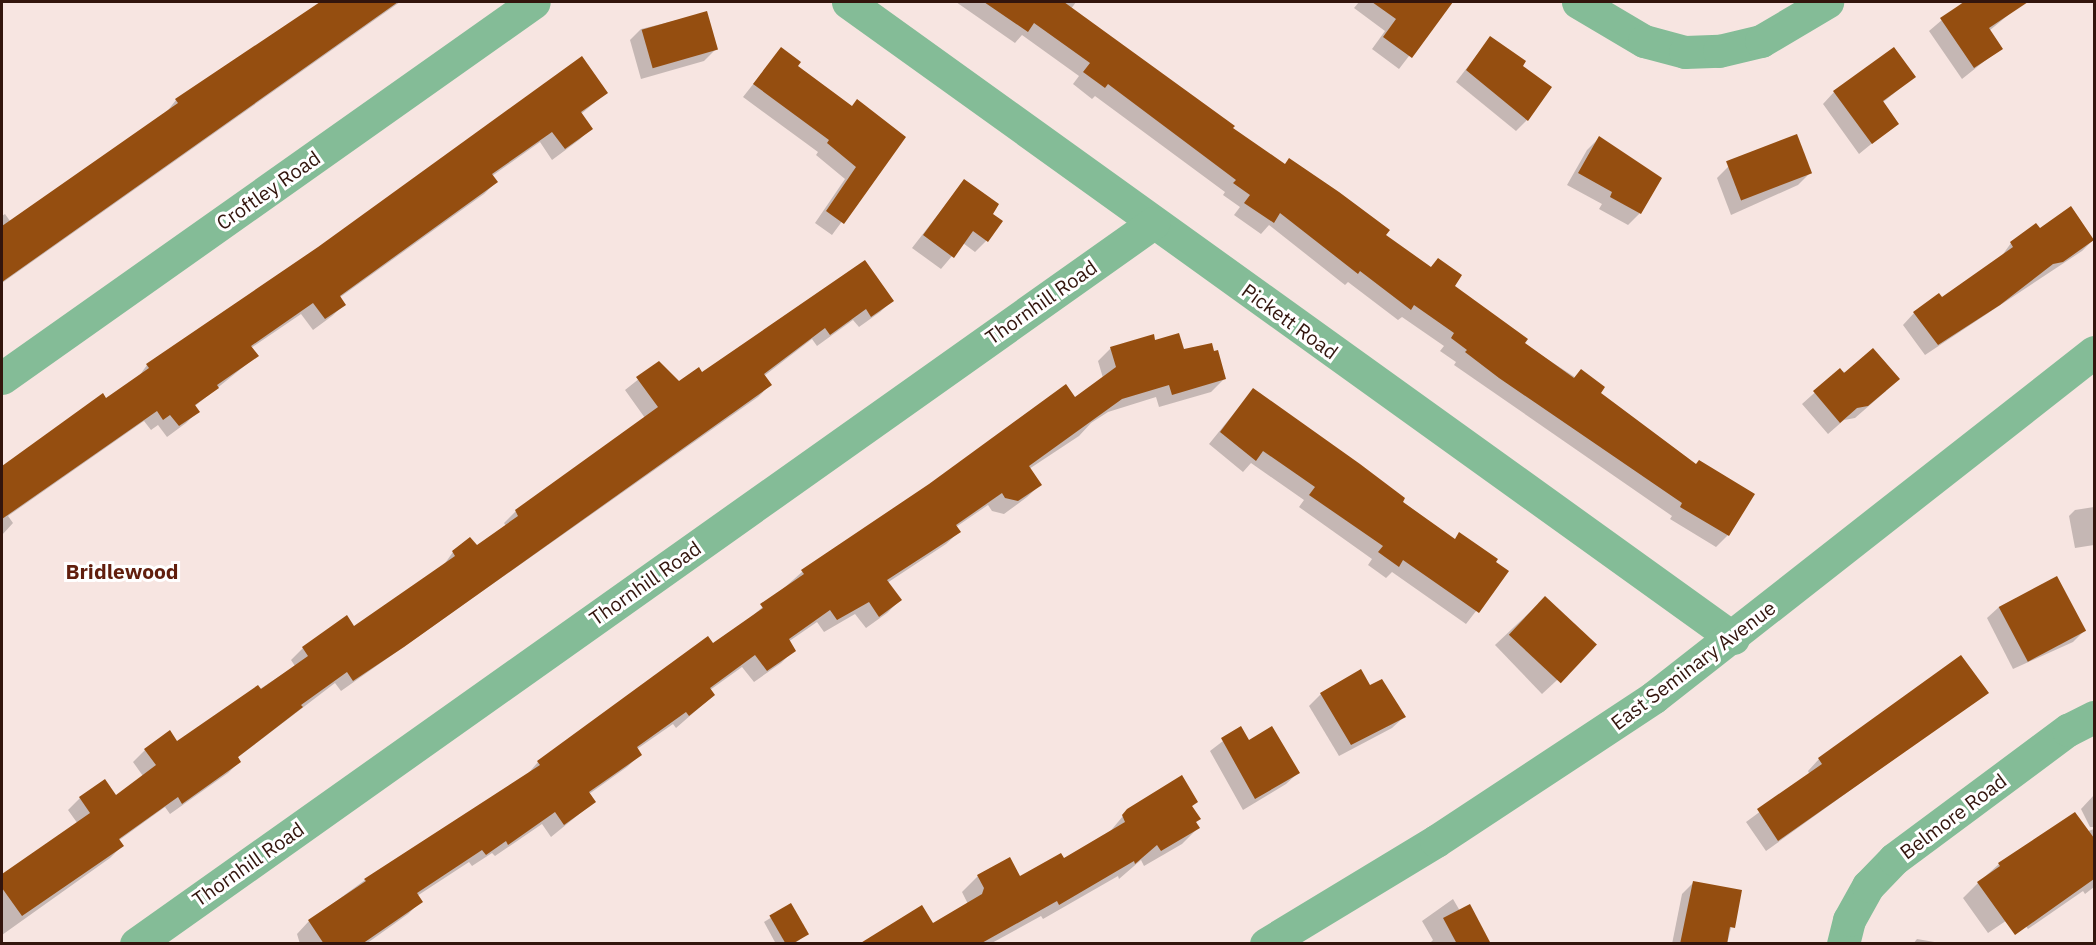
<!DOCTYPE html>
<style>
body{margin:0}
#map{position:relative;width:2096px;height:945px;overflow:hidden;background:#f7e5e1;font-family:"IBM Plex Sans",sans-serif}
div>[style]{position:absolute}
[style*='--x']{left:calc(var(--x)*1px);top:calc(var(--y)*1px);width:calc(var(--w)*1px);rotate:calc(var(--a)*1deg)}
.shadow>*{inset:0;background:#0003}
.building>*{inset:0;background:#954e10;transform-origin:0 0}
.minor>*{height:33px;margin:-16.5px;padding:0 16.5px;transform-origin:16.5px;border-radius:16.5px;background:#84bc97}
span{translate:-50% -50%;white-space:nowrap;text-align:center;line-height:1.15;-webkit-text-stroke:6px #fff;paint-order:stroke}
.street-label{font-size:20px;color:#33150d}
.neighbourhood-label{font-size:21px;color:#611e0d;font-weight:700}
.frame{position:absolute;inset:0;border:3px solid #33150d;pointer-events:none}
</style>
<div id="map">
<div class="shadow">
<i style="clip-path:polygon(323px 2px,400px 2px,2px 283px,2px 216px,5px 214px,10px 221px,165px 114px,176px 100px)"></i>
<i style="clip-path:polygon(956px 2px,1076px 2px,1071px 9px,1231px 129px,1430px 268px,1438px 260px,1453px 286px,1523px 343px,1599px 393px,1728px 535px,1716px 547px,1670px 519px,1672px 516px,1454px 365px,1456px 362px,1440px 351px,1444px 346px,1402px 317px,1398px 320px,1348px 282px,1345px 285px,1269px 225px,1261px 234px,1234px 215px,1240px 207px,1223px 195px,1225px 192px,1095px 96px,1092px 99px,1073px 84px,1079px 76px,1022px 35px,1015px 43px)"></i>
<i style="clip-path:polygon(1359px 2px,1435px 2px,1445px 9px,1399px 69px,1372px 49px,1385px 31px,1354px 8px)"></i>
<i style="clip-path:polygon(1963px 2px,2016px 2px,2019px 6px,1989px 31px,2001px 48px,1962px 79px,1929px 31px)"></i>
<i style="clip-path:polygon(706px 13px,716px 49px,704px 61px,641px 79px,630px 40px,641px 29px)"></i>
<i style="clip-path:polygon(1490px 38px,1521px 66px,1527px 120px,1516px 131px,1456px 82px)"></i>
<i style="clip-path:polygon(781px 49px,796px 66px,851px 107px,904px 137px,832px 235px,815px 223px,845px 179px,816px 155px,818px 152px,743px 97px)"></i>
<i style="clip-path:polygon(1914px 77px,1882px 103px,1897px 123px,1859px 154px,1823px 104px,1834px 92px)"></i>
<i style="clip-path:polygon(606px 93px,581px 114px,591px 129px,579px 140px,552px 160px,540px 142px,492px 176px,496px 182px,484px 194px,339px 298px,344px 305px,332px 316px,313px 330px,301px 314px,251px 348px,257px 356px,195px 406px,198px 411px,186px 423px,167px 437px,158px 425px,151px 430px,144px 421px,8px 516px,13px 523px,2px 535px,2px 469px,137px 379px,147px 365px,319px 248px)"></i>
<i style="clip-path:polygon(1599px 138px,1660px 178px,1640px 213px,1628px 225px,1599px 209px,1602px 204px,1567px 185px,1587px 150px)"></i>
<i style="clip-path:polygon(1729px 166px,1810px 173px,1798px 185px,1731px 215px,1717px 178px)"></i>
<i style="clip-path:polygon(964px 181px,991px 214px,986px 241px,975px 252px,963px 243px,941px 269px,912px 248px)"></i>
<i style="clip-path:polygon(2039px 230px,2093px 240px,2082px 251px,1925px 355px,1903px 325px,1914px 313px,1942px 299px,2001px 257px,2011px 243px)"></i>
<i style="clip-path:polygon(865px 262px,892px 301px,880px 312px,859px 327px,853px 320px,817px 346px,812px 339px,764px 376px,770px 385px,758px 397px,341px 691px,335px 683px,237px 758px,239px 762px,228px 773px,170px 814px,165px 807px,118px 841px,122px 846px,110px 858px,2px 935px,2px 879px,78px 824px,68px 810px,80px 798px,116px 797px,143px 776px,133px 762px,145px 750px,177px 744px,295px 666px,291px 660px,303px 648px,346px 617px,354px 628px,443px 566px,453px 552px,476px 547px,506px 526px,504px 523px,516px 511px,645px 418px,625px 390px,659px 363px,679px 383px,702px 374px)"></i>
<i style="clip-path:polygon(1154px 342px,1183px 351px,1211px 345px,1224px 379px,1211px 392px,1159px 407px,1156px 397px,1108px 412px,1091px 423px,1079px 436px,1029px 469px,1040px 485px,1027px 497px,1004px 514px,992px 511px,988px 505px,956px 527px,959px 532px,946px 544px,887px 583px,900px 600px,887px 613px,866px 628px,855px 614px,824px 632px,817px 622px,788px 642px,794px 650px,781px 663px,754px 682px,742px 667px,710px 690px,714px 695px,676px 728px,673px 724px,637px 749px,640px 755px,627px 767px,589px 794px,594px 802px,551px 837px,542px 824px,495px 856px,492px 853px,472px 866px,469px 862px,417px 896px,421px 901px,408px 914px,366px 944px,300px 944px,297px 934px,309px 921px,365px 880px,526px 776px,538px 762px,749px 619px,802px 572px,930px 486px,1020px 418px,1065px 386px,1074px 399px,1103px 378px,1098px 361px,1111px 348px)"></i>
<i style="clip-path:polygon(1840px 370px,1886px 391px,1855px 418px,1844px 420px,1828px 434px,1802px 404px)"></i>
<i style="clip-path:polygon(1253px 390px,1454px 540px,1507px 571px,1466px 624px,1392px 572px,1386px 578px,1368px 565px,1372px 559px,1299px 507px,1304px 500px,1251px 463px,1243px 472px,1209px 444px)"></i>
<i style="clip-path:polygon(2094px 507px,2094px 545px,2075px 548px,2069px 516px,2075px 510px)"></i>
<i style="clip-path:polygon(2056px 578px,2085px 630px,2073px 642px,2013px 669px,1987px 618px,1999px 607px)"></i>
<i style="clip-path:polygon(1545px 598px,1583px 656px,1542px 694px,1495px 645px)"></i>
<i style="clip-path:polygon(1370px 687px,1404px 717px,1392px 728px,1339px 756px,1309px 706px,1321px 694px)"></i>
<i style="clip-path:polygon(1987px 692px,1766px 851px,1746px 822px,1810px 775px,1808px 771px,1819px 759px)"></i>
<i style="clip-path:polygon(1240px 728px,1249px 742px,1298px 773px,1286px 784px,1243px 810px,1210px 751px)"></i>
<i style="clip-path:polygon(2094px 795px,2094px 827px,2090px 827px,2081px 809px)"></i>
<i style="clip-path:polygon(1196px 802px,1191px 807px,1198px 828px,1182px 844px,1144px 866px,1141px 860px,1119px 879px,1118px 876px,1043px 919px,1041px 916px,990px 944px,871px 944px,933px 926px,968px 904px,962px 892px,978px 876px,1020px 878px,1063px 860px,1108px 834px,1128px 810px)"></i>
<i style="clip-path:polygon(2094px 829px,2094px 887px,2085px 894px,2083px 891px,2028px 929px,2016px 914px,1988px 933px,1963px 898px,1978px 883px,1999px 864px)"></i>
<i style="clip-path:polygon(1694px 882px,1740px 891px,1727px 944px,1672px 944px,1682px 894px)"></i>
<i style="clip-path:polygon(1453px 899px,1460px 911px,1490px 944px,1429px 944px,1433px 940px,1422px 921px)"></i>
<i style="clip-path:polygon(791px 905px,807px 934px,794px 944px,776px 944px,764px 922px)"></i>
<i style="clip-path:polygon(1917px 939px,1946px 944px,1913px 944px)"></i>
</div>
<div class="building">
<i style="clip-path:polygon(320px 2px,398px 2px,2px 282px,2px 226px,178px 103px,175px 99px)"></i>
<i style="clip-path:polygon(984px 2px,1064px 2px,1235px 126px,1233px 128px,1285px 164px,1289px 158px,1339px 192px,1390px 230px,1386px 235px,1431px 267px,1438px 258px,1462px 275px,1455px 286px,1528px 339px,1525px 343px,1574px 378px,1581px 369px,1605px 387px,1601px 393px,1696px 464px,1699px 460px,1755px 494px,1729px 536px,1680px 507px,1682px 503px,1499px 378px,1465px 352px,1467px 350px,1451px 338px,1454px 333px,1414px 305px,1411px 310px,1360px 271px,1358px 274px,1280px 213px,1274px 223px,1244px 203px,1250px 195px,1233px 183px,1236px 180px,1108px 84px,1105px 88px,1083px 72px,1090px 63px,1034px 23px,1028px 32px)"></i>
<i style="clip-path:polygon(1372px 2px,1453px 2px,1412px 58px,1383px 37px,1396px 19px)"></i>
<i style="clip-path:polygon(1964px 2px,2028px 2px,1989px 28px,2003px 49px,1974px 68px,1940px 18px)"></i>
<i style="left:707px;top:11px;width:40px;height:68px;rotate:74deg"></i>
<i style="clip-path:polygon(1490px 36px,1526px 61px,1523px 66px,1552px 87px,1528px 121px,1466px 70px)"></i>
<i style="clip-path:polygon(781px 47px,801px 62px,798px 66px,852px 106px,857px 99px,906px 137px,844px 224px,826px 211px,856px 167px,827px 143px,829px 140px,753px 84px)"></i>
<i style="clip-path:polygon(1894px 47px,1916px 77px,1883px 101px,1899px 124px,1872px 144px,1833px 91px)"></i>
<i style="clip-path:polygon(582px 56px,608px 93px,581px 112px,593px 129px,565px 149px,552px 132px,492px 174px,498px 182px,340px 296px,346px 305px,325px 319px,313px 303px,251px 346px,259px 356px,217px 385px,219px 388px,195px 405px,200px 412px,179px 426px,170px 415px,163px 420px,157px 411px,2px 519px,2px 466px,103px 393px,106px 398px,149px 368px,146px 364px,318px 247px)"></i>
<i style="left:1797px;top:134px;width:42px;height:76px;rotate:69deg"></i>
<i style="clip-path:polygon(1599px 136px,1662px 178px,1641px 214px,1610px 197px,1612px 192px,1578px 173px)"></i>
<i style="clip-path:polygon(964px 179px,999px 204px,993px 214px,1003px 221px,988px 242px,973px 231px,954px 258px,923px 235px)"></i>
<i style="clip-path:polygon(2071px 206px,2094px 240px,2063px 262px,2053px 264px,2000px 305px,1938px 345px,1913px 312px,1939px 293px,1942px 297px,2013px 247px,2010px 242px,2036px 223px,2040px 228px)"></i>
<i style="clip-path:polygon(865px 260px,894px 301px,871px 317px,866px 309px,830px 335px,825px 328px,764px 374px,772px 385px,404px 647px,353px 681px,347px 672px,301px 705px,303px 707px,238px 757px,241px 762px,182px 804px,178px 797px,119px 839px,124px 846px,22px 916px,2px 888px,2px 874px,90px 813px,79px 797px,105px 779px,116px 795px,156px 765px,144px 749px,170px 730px,177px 741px,258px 685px,261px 689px,308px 656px,302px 647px,347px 615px,354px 626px,455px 556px,452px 551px,470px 537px,477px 545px,518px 516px,515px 510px,658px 407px,636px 377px,659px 361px,679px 381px,699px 367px,702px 372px)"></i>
<i style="clip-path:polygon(1179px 333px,1184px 349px,1212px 343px,1214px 351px,1218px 350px,1226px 379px,1172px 395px,1169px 385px,1122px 399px,1029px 466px,1042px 485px,1018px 501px,1005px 498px,1002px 493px,956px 525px,961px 532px,887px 580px,902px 600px,879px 617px,869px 602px,837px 620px,830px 610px,789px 639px,796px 651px,767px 671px,755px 655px,710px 688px,715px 695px,689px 716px,686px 712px,637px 747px,642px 755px,589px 792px,596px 802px,564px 825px,555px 812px,508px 845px,506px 841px,486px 855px,482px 850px,417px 893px,423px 902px,362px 944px,324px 944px,308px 920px,366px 881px,364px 879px,540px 765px,537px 761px,708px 636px,713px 643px,763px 608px,760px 604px,804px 574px,801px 570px,929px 484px,1066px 384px,1075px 397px,1116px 367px,1110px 347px,1154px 334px,1155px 340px)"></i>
<i style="clip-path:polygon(1873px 348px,1900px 379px,1868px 406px,1857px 408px,1840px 423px,1813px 391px,1840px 368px,1844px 373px)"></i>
<i style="clip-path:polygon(1253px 388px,1360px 464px,1405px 498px,1403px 502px,1455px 539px,1459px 532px,1498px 559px,1496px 562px,1509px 571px,1479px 613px,1403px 560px,1399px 567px,1378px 552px,1383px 546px,1309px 495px,1315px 487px,1263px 451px,1256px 461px,1220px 432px)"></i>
<i style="left:2057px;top:576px;width:62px;height:66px;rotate:62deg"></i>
<i style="left:1545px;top:596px;width:71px;height:53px;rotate:43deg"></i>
<i style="clip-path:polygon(1961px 655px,1989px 693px,1778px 841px,1757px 809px,1822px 764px,1818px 758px)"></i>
<i style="clip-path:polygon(1361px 669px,1370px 685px,1382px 679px,1406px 717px,1351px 745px,1320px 693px)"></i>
<i style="clip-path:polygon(1241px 726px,1249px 740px,1272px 726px,1300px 773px,1255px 799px,1221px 738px)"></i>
<i style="clip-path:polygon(1182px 775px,1198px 802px,1192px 806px,1201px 819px,1196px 822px,1200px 828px,1161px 851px,1157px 845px,1135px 864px,1134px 861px,1059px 905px,1057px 901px,980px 944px,859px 944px,922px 905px,933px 923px,982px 894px,984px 888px,977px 875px,1010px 857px,1020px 876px,1061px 853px,1064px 858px,1125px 822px,1122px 815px,1127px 809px)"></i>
<i style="clip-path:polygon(2075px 812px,2094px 838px,2094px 879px,2015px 935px,1977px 882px,2000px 866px,1998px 863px)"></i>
<i style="clip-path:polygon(1693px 881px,1742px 890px,1735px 928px,1730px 927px,1727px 944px,1680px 944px)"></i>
<i style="left:791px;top:903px;width:36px;height:25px;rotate:60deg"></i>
<i style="clip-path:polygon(1470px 904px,1491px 944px,1457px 944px,1443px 918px)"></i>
</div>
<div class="minor">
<i style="--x:848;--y:2;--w:1090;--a:35.7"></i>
<i style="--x:1578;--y:2;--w:77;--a:30.6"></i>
<i style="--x:1644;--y:41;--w:42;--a:15"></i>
<i style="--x:1685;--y:52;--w:34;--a:-2"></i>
<i style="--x:1719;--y:51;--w:43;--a:-13.4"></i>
<i style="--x:1761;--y:41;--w:77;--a:-30.6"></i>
<i style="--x:2;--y:378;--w:651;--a:-35.25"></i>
<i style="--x:136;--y:944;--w:1247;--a:-35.33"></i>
<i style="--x:1266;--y:944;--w:199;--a:-31.2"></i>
<i style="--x:1436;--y:841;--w:261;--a:-33.4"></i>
<i style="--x:1654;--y:697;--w:559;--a:-38.1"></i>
<i style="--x:1843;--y:944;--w:25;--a:-76"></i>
<i style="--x:1849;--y:920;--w:39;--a:-61"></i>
<i style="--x:1868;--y:886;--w:37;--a:-46"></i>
<i style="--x:1894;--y:859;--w:217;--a:-36.6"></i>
<i style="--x:2068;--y:730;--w:29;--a:-27"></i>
</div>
<div class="street-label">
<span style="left:268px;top:190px;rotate:-35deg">Croftley Road</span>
<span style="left:1041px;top:302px;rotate:-35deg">Thornhill Road</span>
<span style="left:1290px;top:321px;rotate:36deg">Pickett Road</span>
<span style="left:645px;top:583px;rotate:-35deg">Thornhill Road</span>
<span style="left:1693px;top:665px;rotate:-37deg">East Seminary Avenue</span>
<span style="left:1953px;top:816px;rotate:-37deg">Belmore Road</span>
<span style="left:248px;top:864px;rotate:-35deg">Thornhill Road</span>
</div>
<div class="neighbourhood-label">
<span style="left:122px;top:571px">Bridlewood</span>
</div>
<div class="frame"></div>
</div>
